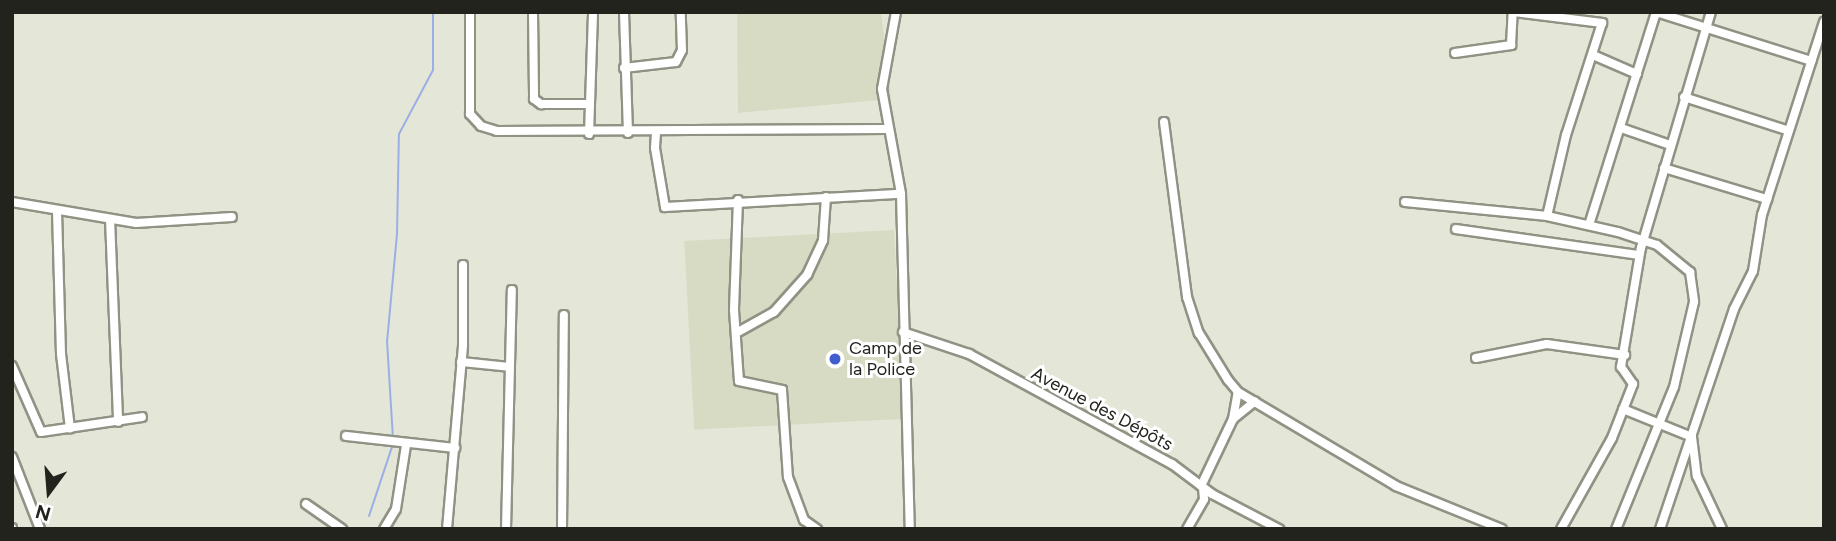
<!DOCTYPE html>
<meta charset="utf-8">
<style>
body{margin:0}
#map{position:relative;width:1836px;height:541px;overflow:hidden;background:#e4e6d7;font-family:Figtree,sans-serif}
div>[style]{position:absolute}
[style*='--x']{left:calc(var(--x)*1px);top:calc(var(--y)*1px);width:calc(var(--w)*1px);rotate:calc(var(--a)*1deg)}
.built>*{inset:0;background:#d8dbc4;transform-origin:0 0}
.stream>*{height:2px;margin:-1px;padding:0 1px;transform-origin:1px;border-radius:1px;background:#9cafe5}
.roads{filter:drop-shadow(2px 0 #909284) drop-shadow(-2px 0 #909284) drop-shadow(0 2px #909284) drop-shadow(0 -2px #909284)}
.street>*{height:8px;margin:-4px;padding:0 4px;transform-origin:4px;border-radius:4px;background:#fff}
.dots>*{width:19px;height:19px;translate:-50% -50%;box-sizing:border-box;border:4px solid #fff;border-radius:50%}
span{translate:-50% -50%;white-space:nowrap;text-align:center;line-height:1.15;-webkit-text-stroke:6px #fff;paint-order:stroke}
.poi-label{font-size:18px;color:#22231d}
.left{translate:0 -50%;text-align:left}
.street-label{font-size:18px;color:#22231d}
.frame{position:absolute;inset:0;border:14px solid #22231d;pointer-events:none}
.north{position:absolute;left:14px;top:457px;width:70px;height:70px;-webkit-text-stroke:5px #fff;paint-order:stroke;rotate:196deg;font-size:19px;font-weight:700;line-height:28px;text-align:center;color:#22231d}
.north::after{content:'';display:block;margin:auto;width:24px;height:32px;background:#22231d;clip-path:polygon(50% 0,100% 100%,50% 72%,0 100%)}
</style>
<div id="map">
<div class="built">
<i style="clip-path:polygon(737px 12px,881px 12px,891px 99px,738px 113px)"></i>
<i style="left:894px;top:230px;width:189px;height:210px;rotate:87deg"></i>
</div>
<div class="stream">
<i style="--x:393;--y:439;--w:97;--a:-93.5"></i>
<i style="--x:387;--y:342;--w:108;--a:-84.7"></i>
<i style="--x:397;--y:234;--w:100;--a:-88.9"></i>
<i style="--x:399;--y:134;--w:72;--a:-62"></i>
<i style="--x:433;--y:70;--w:58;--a:-90"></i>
<i style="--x:369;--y:516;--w:76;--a:-71.6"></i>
</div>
<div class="roads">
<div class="street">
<i style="--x:470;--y:12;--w:102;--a:90"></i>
<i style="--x:470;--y:114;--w:16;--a:47"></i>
<i style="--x:481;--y:126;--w:17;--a:17"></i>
<i style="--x:497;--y:131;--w:389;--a:-0.3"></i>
<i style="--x:533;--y:12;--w:87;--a:89.3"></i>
<i style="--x:534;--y:99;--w:9;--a:36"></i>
<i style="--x:541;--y:104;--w:49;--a:0"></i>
<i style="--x:624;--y:12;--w:121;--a:88.1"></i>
<i style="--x:896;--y:12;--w:78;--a:100.3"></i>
<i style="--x:882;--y:89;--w:107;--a:79.7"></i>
<i style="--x:901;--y:194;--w:335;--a:88.5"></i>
<i style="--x:1514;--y:12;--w:89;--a:7.1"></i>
<i style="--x:1602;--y:23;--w:118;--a:107.8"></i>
<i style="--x:1566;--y:135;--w:83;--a:103.2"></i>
<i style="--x:1656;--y:12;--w:163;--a:17.5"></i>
<i style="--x:1455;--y:53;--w:57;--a:-8.1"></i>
<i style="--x:1511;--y:45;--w:33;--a:-87"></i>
<i style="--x:1593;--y:55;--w:48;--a:23.4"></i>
<i style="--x:624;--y:68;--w:52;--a:-6.6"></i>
<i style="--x:676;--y:62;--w:13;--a:-63"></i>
<i style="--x:682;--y:50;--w:38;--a:-92"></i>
<i style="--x:1684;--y:97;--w:110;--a:17.9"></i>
<i style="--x:1164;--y:122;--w:177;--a:82.5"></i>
<i style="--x:1187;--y:297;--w:38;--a:72"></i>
<i style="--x:1199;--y:333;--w:55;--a:58.3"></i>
<i style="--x:1228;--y:380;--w:16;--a:50"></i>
<i style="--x:1238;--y:392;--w:184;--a:30.7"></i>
<i style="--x:1396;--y:486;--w:114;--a:22.1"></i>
<i style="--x:1621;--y:128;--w:52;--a:19.1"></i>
<i style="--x:656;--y:133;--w:15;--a:94"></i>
<i style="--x:655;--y:148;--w:60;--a:80.4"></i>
<i style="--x:665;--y:207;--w:236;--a:-3.2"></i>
<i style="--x:589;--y:134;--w:122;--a:-88.1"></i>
<i style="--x:1664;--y:168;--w:108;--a:16.8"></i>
<i style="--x:738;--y:200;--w:110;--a:92.1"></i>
<i style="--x:734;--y:310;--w:71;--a:86"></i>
<i style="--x:739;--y:381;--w:44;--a:11.8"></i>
<i style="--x:782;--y:390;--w:87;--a:86.1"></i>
<i style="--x:788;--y:477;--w:46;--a:69.6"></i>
<i style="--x:804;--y:520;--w:16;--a:35"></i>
<i style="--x:12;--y:202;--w:126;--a:9.6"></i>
<i style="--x:136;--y:223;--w:96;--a:-3.6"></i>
<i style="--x:1405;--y:202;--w:143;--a:5.6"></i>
<i style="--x:1547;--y:216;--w:73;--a:12.7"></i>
<i style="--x:1618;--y:232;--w:41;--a:18.4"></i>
<i style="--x:1657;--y:245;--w:43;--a:39.3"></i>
<i style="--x:1690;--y:272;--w:30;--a:82"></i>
<i style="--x:1694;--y:302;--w:87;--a:103.2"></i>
<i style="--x:1674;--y:387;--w:153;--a:112.2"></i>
<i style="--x:57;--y:211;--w:143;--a:88.4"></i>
<i style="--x:61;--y:354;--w:75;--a:83.1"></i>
<i style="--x:110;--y:219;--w:203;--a:87.7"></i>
<i style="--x:1589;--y:225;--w:223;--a:-72.5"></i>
<i style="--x:1456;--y:229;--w:185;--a:8.1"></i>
<i style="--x:738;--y:332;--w:41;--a:-29.1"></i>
<i style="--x:774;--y:312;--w:50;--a:-48.3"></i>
<i style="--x:807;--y:275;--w:38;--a:-65"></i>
<i style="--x:823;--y:240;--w:43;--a:-86"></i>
<i style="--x:903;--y:332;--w:70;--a:18.4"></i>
<i style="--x:969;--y:354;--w:231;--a:28.5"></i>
<i style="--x:1172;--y:464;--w:50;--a:36.9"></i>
<i style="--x:1212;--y:494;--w:76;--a:27.6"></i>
<i style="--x:1476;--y:358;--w:72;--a:-11.2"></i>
<i style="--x:1547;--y:344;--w:79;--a:8"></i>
<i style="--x:461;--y:362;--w:49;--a:5.8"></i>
<i style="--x:12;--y:366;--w:72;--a:66.3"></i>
<i style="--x:41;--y:432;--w:102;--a:-8.4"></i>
<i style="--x:1623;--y:409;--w:74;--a:22.1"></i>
<i style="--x:1692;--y:437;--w:39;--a:83"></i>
<i style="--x:1697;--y:476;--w:59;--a:64.7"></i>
<i style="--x:1233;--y:419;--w:27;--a:-80"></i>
<i style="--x:346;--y:436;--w:110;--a:6.3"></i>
<i style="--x:12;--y:457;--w:77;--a:68.7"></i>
<i style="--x:1201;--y:486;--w:74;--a:-64.5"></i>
<i style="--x:1233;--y:419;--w:28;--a:-39"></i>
<i style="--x:306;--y:504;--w:44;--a:34.8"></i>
<i style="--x:12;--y:528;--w:1;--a:90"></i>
<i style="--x:384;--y:529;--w:23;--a:-59"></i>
<i style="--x:396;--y:509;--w:65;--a:-81.1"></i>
<i style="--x:447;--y:529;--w:185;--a:-85"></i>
<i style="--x:463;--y:345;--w:80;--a:-90"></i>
<i style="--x:506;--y:529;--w:239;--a:-88.6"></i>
<i style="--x:562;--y:529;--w:214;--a:-89.5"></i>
<i style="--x:1187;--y:529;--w:34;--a:-60"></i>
<i style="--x:1204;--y:499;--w:11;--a:-95"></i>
<i style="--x:1561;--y:529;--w:104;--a:-60.7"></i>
<i style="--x:1612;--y:438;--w:58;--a:-68.7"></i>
<i style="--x:1633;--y:384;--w:21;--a:-125"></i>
<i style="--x:1621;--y:367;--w:121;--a:-80.5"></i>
<i style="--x:1641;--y:248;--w:246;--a:-73.5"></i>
<i style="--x:1660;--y:529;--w:232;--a:-71.4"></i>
<i style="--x:1734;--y:309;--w:42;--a:-63.4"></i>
<i style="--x:1753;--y:271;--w:57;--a:-80.9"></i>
<i style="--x:1762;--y:215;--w:203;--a:-72.2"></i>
</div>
</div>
<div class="dots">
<i style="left:835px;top:359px;background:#425dd0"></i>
</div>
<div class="poi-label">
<span class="left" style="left:849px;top:359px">Camp de<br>la Police</span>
</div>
<div class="street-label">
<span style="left:1102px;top:409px;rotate:28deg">Avenue des Dépôts</span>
</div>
<div class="frame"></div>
<div class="north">N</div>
</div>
